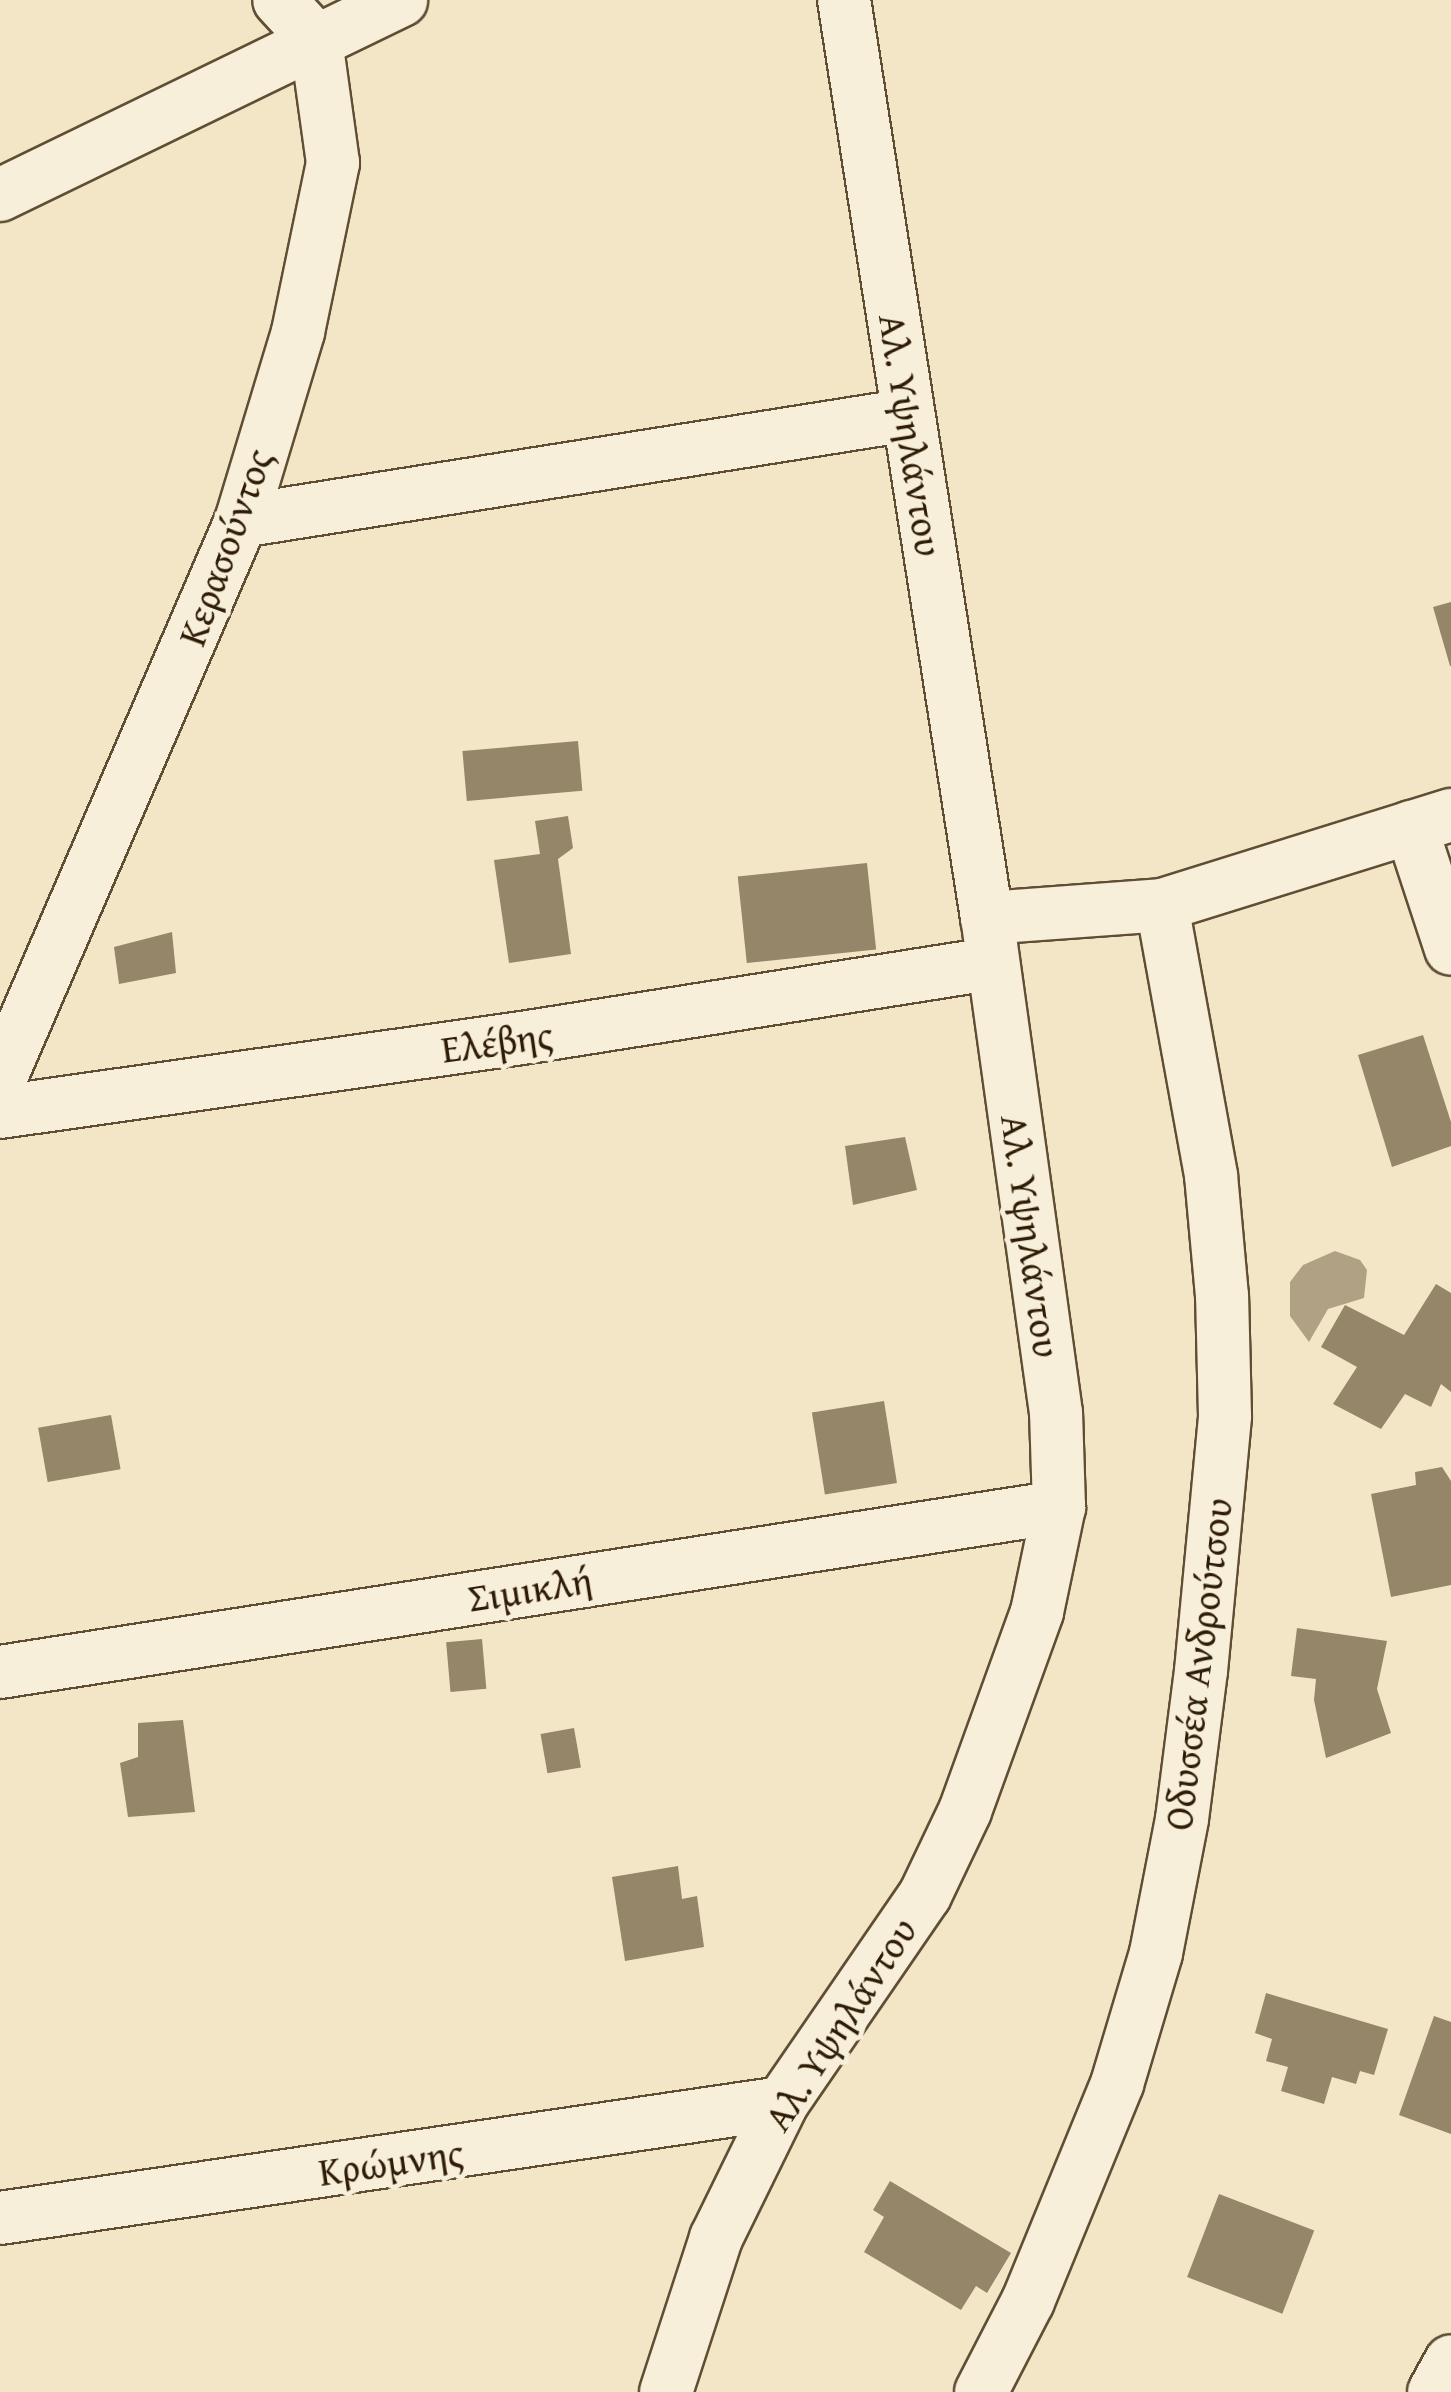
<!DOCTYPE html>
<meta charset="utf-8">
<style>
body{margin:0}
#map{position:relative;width:1451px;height:2392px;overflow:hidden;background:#f3e6c6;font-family:"Gentium Book Plus",serif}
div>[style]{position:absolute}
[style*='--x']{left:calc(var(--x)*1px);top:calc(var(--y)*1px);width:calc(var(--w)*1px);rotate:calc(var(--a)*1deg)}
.water>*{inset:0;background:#b0a184}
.building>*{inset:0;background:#958569;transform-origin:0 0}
.roads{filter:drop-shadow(2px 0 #604e34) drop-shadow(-2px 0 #604e34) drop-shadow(0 2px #604e34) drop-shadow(0 -2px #604e34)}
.minor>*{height:52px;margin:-26px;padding:0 26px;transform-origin:26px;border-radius:26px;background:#f7efda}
span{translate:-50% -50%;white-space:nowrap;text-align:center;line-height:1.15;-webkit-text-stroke:10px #f7efda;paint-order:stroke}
.street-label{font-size:38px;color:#2f1c04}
</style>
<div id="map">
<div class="water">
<i style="clip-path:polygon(1335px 1251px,1360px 1260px,1367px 1270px,1364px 1298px,1328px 1309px,1309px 1342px,1290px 1316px,1290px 1282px,1303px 1265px)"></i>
</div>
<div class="building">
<i style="clip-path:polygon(1451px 602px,1451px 666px,1450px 666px,1433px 607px)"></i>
<i style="left:578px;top:741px;width:50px;height:116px;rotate:85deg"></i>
<i style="clip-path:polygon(568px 816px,573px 848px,558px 859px,571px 954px,509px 963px,494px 860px,540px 854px,535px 821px)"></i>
<i style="left:867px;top:863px;width:87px;height:130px;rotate:84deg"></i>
<i style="clip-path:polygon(172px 932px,176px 973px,119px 984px,114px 947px)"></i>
<i style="clip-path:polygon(1423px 1035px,1451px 1122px,1451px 1146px,1392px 1167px,1358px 1055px)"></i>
<i style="clip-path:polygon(905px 1137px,917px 1190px,853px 1205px,845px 1146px)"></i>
<i style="clip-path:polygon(1436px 1284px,1451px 1293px,1451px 1392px,1441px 1384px,1431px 1407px,1405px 1394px,1381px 1429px,1333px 1404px,1357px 1367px,1321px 1347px,1345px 1305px,1404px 1335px)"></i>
<i style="left:884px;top:1401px;width:83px;height:73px;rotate:81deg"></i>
<i style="left:111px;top:1415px;width:55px;height:74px;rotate:80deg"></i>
<i style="clip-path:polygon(1442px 1467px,1451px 1481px,1451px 1585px,1391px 1597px,1371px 1494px,1416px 1485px,1415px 1472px)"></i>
<i style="clip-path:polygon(1297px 1628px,1387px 1641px,1377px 1689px,1391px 1733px,1326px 1758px,1314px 1700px,1316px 1679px,1291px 1676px)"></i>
<i style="left:482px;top:1639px;width:50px;height:36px;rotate:85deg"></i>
<i style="clip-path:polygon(183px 1720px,195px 1812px,128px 1817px,120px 1763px,138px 1757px,138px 1723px)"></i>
<i style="left:574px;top:1728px;width:40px;height:34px;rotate:80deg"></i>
<i style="clip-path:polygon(678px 1866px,682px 1899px,697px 1896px,704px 1947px,625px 1961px,612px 1877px)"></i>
<i style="clip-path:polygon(1266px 1993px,1388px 2029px,1374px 2075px,1360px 2071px,1356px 2084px,1332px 2077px,1324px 2104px,1281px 2091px,1288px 2067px,1266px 2061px,1272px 2039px,1255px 2033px)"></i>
<i style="clip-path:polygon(1434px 2016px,1451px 2022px,1451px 2134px,1399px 2115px)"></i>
<i style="clip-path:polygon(890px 2181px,1011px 2253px,987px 2293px,976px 2286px,961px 2310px,864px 2252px,884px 2217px,873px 2210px)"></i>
<i style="left:1219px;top:2194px;width:102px;height:89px;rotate:21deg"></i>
</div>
<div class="roads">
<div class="minor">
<i style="--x:0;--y:195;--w:446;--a:-25.9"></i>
<i style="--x:241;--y:521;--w:675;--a:-9.03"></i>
<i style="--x:1411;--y:827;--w:128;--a:71.8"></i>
<i style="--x:987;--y:918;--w:175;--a:-4.2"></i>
<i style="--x:1162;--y:905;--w:303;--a:-17.3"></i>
<i style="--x:0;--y:1079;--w:608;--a:-66.64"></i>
<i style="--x:241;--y:521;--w:197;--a:-73.2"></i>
<i style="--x:298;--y:332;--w:173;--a:-78.3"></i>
<i style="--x:333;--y:163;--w:124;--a:-97.9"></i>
<i style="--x:316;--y:40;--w:54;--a:-132.8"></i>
<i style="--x:0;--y:1112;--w:527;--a:-8.07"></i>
<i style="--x:522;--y:1038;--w:477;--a:-9"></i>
<i style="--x:0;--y:1672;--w:1072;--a:-8.86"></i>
<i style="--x:0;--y:2218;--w:790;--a:-8.37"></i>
<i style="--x:666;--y:2392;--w:162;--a:-72"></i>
<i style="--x:716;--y:2238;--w:150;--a:-63.9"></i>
<i style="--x:782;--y:2103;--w:252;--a:-55.5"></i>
<i style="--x:925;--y:1895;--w:93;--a:-64.5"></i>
<i style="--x:965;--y:1811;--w:212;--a:-70.1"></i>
<i style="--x:1037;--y:1612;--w:107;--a:-78.2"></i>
<i style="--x:1059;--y:1507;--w:94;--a:-91.8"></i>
<i style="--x:1056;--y:1413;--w:500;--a:-97.9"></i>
<i style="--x:987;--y:918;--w:929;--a:-98.85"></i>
<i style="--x:981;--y:2392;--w:102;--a:-62.7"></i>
<i style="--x:1028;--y:2301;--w:235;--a:-67.7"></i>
<i style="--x:1117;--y:2084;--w:137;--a:-73.4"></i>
<i style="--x:1156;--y:1953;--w:136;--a:-79"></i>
<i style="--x:1182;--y:1819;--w:149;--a:-82.7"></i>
<i style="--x:1201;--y:1671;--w:256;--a:-84.6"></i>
<i style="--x:1225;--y:1416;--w:120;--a:-91.4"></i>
<i style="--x:1222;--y:1296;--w:121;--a:-95.2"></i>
<i style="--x:1211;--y:1175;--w:274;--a:-100.3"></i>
<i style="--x:1434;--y:2392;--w:35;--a:-61"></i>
</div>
</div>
<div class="street-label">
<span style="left:911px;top:435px;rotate:81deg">Αλ. Υψηλάντου</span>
<span style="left:225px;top:547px;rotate:-70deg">Κερασούντος</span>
<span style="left:497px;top:1042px;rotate:-8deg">Ελέβης</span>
<span style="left:1031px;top:1236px;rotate:82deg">Αλ. Υψηλάντου</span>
<span style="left:530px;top:1589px;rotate:-9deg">Σιμικλή</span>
<span style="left:1198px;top:1664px;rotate:-83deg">Οδυσσέα Ανδρούτσου</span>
<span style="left:840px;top:2024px;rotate:-57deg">Αλ. Υψηλάντου</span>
<span style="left:391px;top:2162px;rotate:-8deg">Κρώμνης</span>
</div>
</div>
